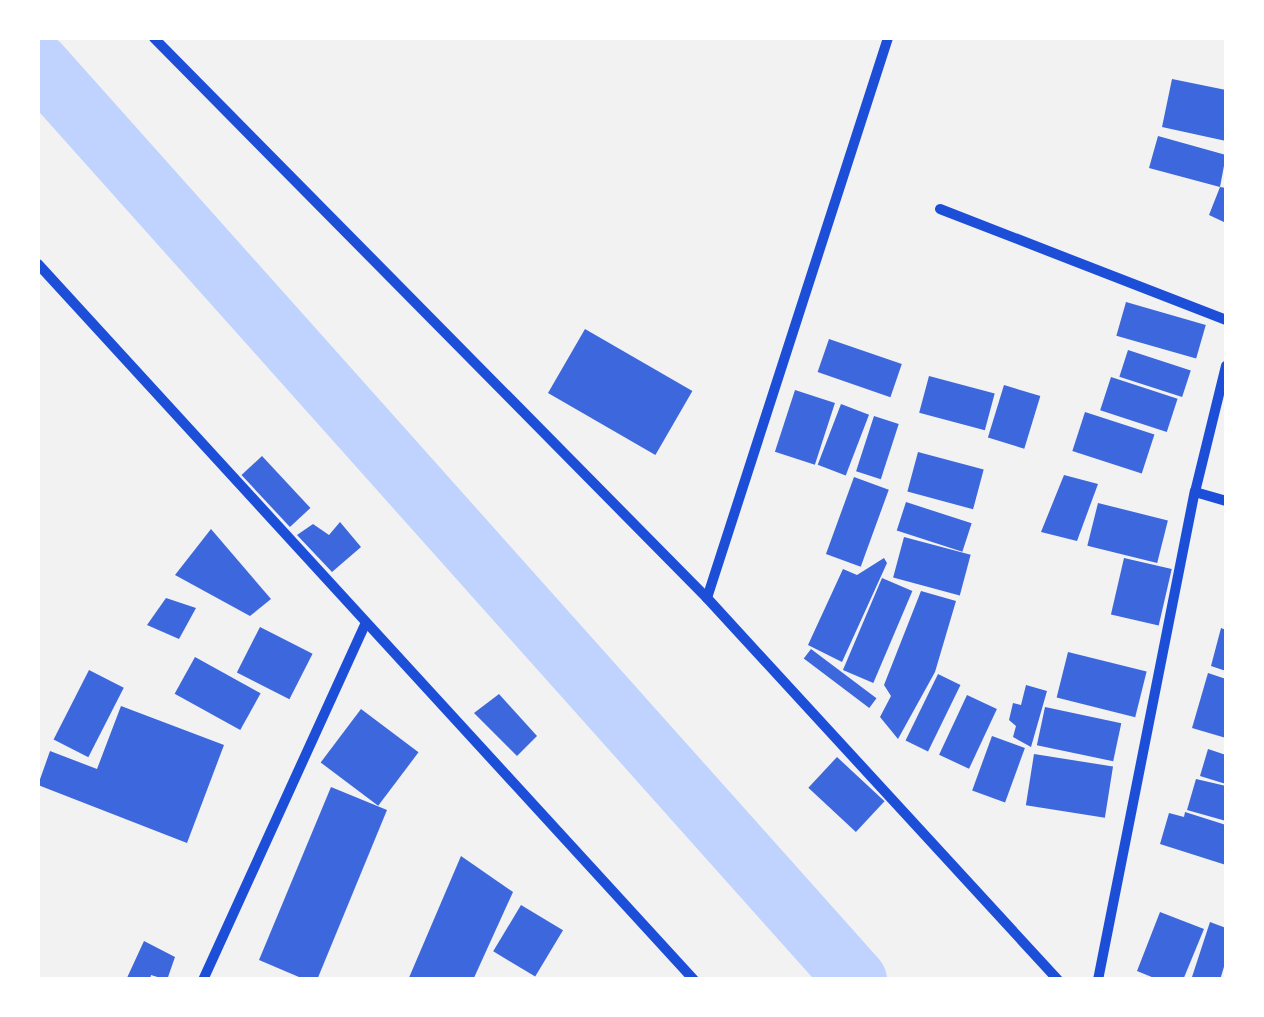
<!DOCTYPE html>
<style>
body{margin:0}
#map{position:relative;width:1264px;height:1017px;overflow:hidden;background:#f2f2f2;font-family:Lato,sans-serif}
div>[style]{position:absolute}
[style*='--x']{left:calc(var(--x)*1px);top:calc(var(--y)*1px);width:calc(var(--w)*1px);rotate:calc(var(--a)*1deg)}
.river>*{height:62px;margin:-31px;padding:0 31px;transform-origin:31px;border-radius:31px;background:#bfd3fe}
.building>*{inset:0;background:#3d67dc;transform-origin:0 0}
.minor>*{height:10px;margin:-5px;padding:0 5px;transform-origin:5px;border-radius:5px;background:#1d4ed8}
span{translate:-50% -50%;white-space:nowrap;text-align:center;line-height:1.15;-webkit-text-stroke:8px #fff;paint-order:stroke}
.frame{position:absolute;inset:0;border:40px solid #fff;pointer-events:none}
</style>
<div id="map">
<div class="river">
<i style="--x:38;--y:64;--w:1228;--a:48.23"></i>
</div>
<div class="building">
<i style="clip-path:polygon(1172px 79px,1226px 90px,1226px 141px,1162px 127px)"></i>
<i style="clip-path:polygon(1158px 136px,1226px 155px,1220px 187px,1226px 188px,1226px 223px,1209px 215px,1220px 187px,1149px 168px)"></i>
<i style="left:1126px;top:302px;width:83px;height:35px;rotate:16deg"></i>
<i style="left:585px;top:329px;width:124px;height:74px;rotate:30deg"></i>
<i style="left:829px;top:339px;width:77px;height:35px;rotate:19deg"></i>
<i style="left:1128px;top:350px;width:66px;height:28px;rotate:18deg"></i>
<i style="left:929px;top:376px;width:68px;height:38px;rotate:15deg"></i>
<i style="left:1111px;top:377px;width:70px;height:35px;rotate:18deg"></i>
<i style="left:1004px;top:385px;width:38px;height:55px;rotate:17deg"></i>
<i style="left:795px;top:390px;width:42px;height:65px;rotate:18deg"></i>
<i style="left:841px;top:404px;width:30px;height:65px;rotate:21deg"></i>
<i style="left:1085px;top:412px;width:73px;height:41px;rotate:18deg"></i>
<i style="left:874px;top:416px;width:26px;height:58px;rotate:18deg"></i>
<i style="left:918px;top:452px;width:68px;height:41px;rotate:15deg"></i>
<i style="left:262px;top:456px;width:71px;height:28px;rotate:47deg"></i>
<i style="clip-path:polygon(1064px 475px,1098px 484px,1077px 541px,1041px 532px)"></i>
<i style="left:854px;top:477px;width:37px;height:82px;rotate:20deg"></i>
<i style="left:906px;top:502px;width:69px;height:30px;rotate:18deg"></i>
<i style="left:1098px;top:503px;width:72px;height:44px;rotate:14deg"></i>
<i style="clip-path:polygon(340px 522px,361px 547px,332px 572px,297px 535px,313px 524px,329px 535px)"></i>
<i style="clip-path:polygon(211px 529px,271px 599px,250px 616px,175px 575px)"></i>
<i style="left:904px;top:537px;width:69px;height:42px;rotate:15deg"></i>
<i style="clip-path:polygon(884px 558px,887px 563px,842px 662px,808px 645px,843px 569px,857px 575px)"></i>
<i style="left:1124px;top:558px;width:49px;height:58px;rotate:13deg"></i>
<i style="left:882px;top:578px;width:33px;height:100px;rotate:23deg"></i>
<i style="clip-path:polygon(921px 591px,956px 601px,935px 672px,898px 739px,880px 717px,891px 696px,884px 685px)"></i>
<i style="clip-path:polygon(166px 598px,196px 608px,179px 639px,147px 625px)"></i>
<i style="left:260px;top:627px;width:59px;height:51px;rotate:27deg"></i>
<i style="clip-path:polygon(1221px 628px,1226px 630px,1226px 671px,1211px 666px)"></i>
<i style="left:811px;top:649px;width:82px;height:12px;rotate:37deg"></i>
<i style="left:1068px;top:652px;width:81px;height:47px;rotate:14deg"></i>
<i style="left:195px;top:657px;width:75px;height:42px;rotate:29deg"></i>
<i style="left:89px;top:670px;width:39px;height:78px;rotate:27deg"></i>
<i style="clip-path:polygon(1208px 673px,1226px 679px,1226px 738px,1192px 728px)"></i>
<i style="left:938px;top:674px;width:25px;height:74px;rotate:26deg"></i>
<i style="clip-path:polygon(1026px 685px,1047px 691px,1031px 747px,1013px 737px,1016px 726px,1009px 720px,1013px 703px,1021px 705px)"></i>
<i style="clip-path:polygon(499px 694px,537px 736px,517px 756px,474px 713px)"></i>
<i style="left:967px;top:695px;width:33px;height:66px;rotate:25deg"></i>
<i style="clip-path:polygon(121px 706px,224px 745px,187px 843px,38px 785px,50px 751px,97px 769px)"></i>
<i style="left:1045px;top:707px;width:78px;height:39px;rotate:12deg"></i>
<i style="left:361px;top:709px;width:72px;height:67px;rotate:37deg"></i>
<i style="left:992px;top:736px;width:35px;height:58px;rotate:20deg"></i>
<i style="clip-path:polygon(1208px 749px,1226px 755px,1226px 784px,1200px 776px)"></i>
<i style="left:1034px;top:754px;width:80px;height:52px;rotate:9deg"></i>
<i style="left:837px;top:757px;width:65px;height:42px;rotate:43deg"></i>
<i style="clip-path:polygon(1196px 779px,1226px 786px,1226px 821px,1187px 810px)"></i>
<i style="clip-path:polygon(331px 787px,387px 810px,317px 980px,306px 980px,259px 960px)"></i>
<i style="clip-path:polygon(1185px 812px,1226px 825px,1226px 865px,1160px 844px,1169px 813px,1184px 817px)"></i>
<i style="clip-path:polygon(461px 856px,513px 892px,473px 980px,408px 980px)"></i>
<i style="left:521px;top:905px;width:49px;height:54px;rotate:31deg"></i>
<i style="clip-path:polygon(1160px 912px,1204px 929px,1183px 980px,1159px 980px,1137px 971px)"></i>
<i style="clip-path:polygon(1210px 922px,1226px 928px,1226px 960px,1220px 980px,1191px 980px)"></i>
<i style="clip-path:polygon(144px 941px,175px 957px,167px 980px,151px 975px,150px 980px,126px 980px)"></i>
</div>
<div class="minor">
<i style="--x:154;--y:38;--w:787;--a:45.36"></i>
<i style="--x:707;--y:598;--w:519;--a:47.42"></i>
<i style="--x:940;--y:209;--w:307;--a:21.2"></i>
<i style="--x:38;--y:264;--w:971;--a:47.5"></i>
<i style="--x:1195;--y:492;--w:32;--a:16"></i>
<i style="--x:707;--y:598;--w:589;--a:-72.09"></i>
<i style="--x:203;--y:980;--w:391;--a:-65.5"></i>
<i style="--x:1098;--y:980;--w:498;--a:-78.8"></i>
<i style="--x:1195;--y:492;--w:130;--a:-76.2"></i>
</div>
<div class="frame"></div>
</div>
